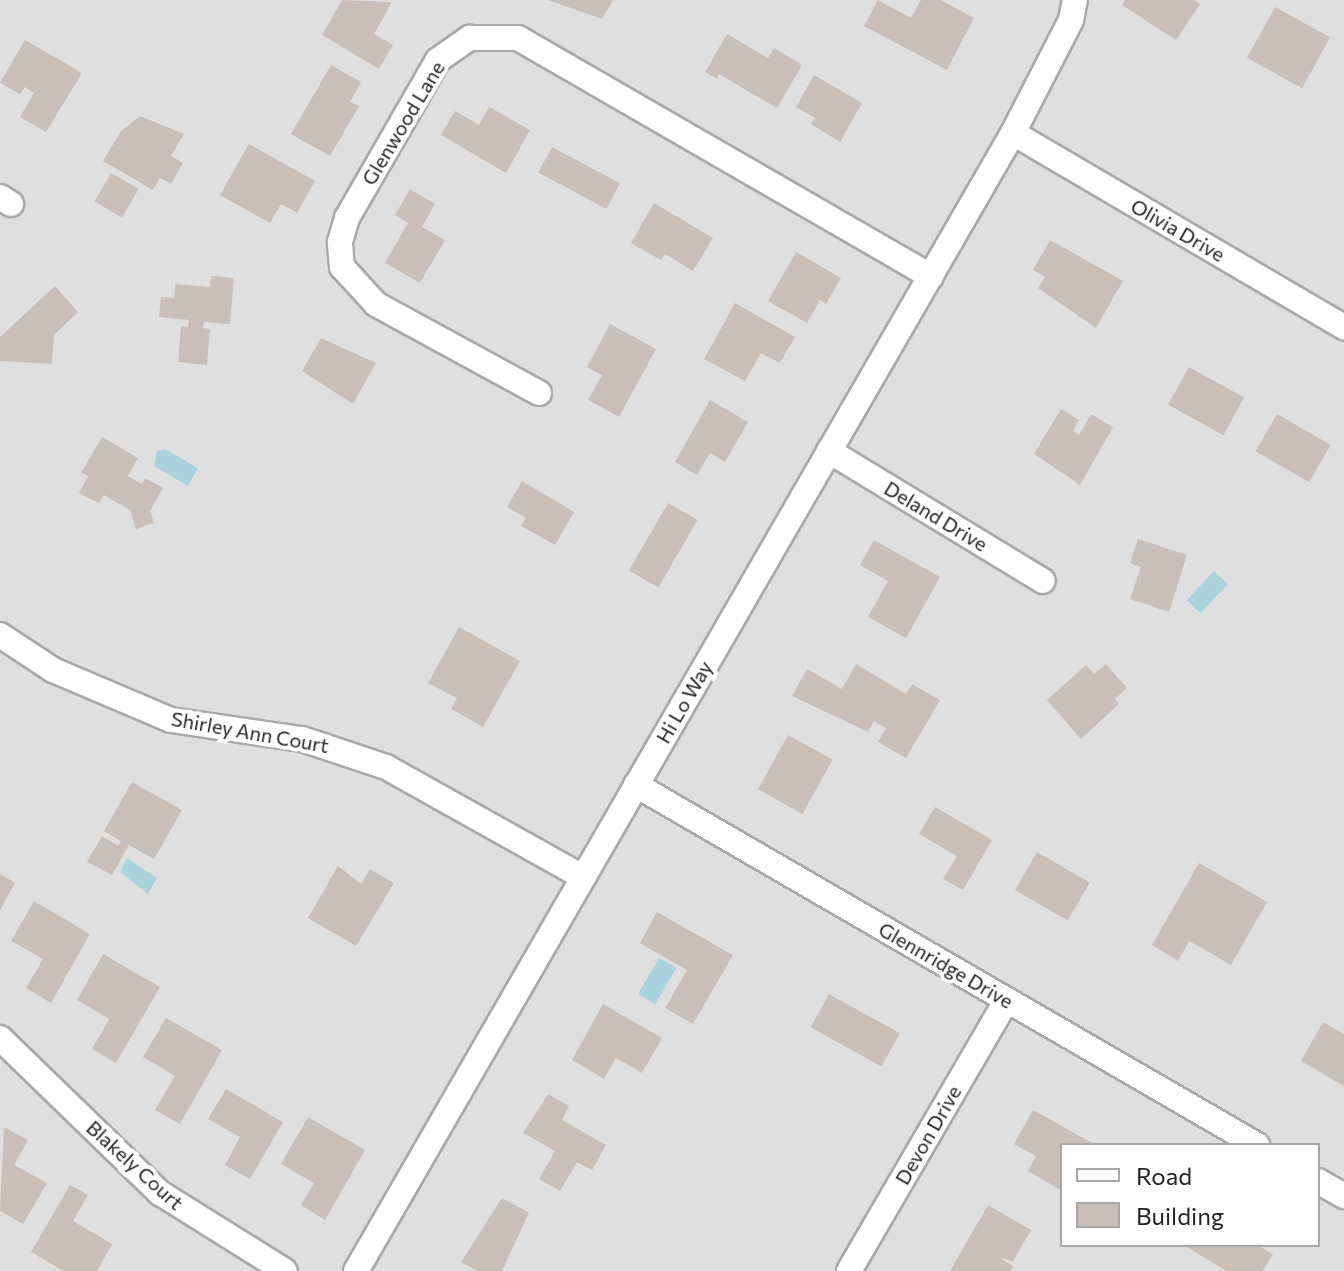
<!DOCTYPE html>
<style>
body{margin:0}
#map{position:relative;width:1344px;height:1271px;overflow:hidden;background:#f2efe9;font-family:Commissioner,sans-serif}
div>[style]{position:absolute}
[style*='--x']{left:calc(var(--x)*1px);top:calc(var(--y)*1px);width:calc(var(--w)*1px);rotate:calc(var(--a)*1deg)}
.residential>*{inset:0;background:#e0dfdf}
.water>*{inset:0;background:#aad3df;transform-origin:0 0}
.building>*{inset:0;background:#c7bfb8;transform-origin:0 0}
.roads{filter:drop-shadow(2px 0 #a9a9a9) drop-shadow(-2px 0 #a9a9a9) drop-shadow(0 2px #a9a9a9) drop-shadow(0 -2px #a9a9a9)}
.minor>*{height:24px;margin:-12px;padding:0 12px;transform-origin:12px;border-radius:12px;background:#fff}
span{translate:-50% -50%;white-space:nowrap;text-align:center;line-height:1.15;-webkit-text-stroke:8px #fff;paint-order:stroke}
.street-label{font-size:20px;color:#222}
.legend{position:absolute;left:1060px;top:1143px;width:260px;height:104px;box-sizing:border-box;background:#fff;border:2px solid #a7a7a7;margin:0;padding:10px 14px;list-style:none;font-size:24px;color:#222}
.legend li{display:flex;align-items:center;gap:16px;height:40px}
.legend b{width:40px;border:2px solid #a7a7a7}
</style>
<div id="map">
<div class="residential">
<i style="clip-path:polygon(evenodd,0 0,1344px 0,1344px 1271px,0 1271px,0 0,1062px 1145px,1318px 1145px,1318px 1245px,1062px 1245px,1062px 1145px)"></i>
</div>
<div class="water">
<i style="clip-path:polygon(165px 449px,198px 468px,188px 486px,154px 466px,157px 451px)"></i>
<i style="left:1214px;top:571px;width:19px;height:40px;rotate:43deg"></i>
<i style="clip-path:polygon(127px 858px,157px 878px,148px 894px,120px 872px)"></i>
<i style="left:659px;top:958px;width:20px;height:42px;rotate:30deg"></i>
</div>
<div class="building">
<i style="clip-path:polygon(342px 0,392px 2px,374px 34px,393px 45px,379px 69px,322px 35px)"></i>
<i style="clip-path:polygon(548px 0,613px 0,602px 19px)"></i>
<i style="clip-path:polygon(878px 0,911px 18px,921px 0,940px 0,974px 18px,947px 70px,864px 26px)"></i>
<i style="clip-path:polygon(1125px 0,1194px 0,1200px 4px,1176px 40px,1122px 5px)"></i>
<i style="left:1275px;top:7px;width:63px;height:58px;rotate:29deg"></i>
<i style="clip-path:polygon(727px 34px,768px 58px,774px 48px,802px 65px,777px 108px,719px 74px,717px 79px,705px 72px)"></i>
<i style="clip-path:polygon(25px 40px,82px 73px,46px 132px,20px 117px,34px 93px,25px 87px,20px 94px,0 83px)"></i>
<i style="clip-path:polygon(331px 65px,361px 82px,350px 102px,359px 106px,330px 156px,291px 134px)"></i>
<i style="clip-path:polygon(814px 75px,862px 103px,840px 142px,811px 124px,815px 118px,796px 107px)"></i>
<i style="clip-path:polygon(489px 107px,530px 130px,506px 173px,441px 135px,455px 111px,479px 125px)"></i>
<i style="clip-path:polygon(140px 116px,184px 134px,171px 156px,183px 163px,171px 184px,160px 178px,153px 190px,103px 161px,121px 131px)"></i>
<i style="clip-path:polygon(249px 144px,315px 181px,297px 213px,281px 204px,270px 223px,220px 195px)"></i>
<i style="left:552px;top:147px;width:77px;height:29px;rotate:28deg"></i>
<i style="left:111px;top:173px;width:32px;height:33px;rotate:30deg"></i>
<i style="clip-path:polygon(410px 189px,435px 204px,422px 227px,445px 240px,420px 283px,385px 263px,408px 223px,395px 215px)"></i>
<i style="clip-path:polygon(654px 203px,713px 238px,693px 271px,665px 254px,661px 260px,631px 243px)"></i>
<i style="clip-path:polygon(1050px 240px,1123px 281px,1096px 328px,1038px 288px,1045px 277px,1033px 270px)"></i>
<i style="clip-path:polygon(796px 252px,841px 278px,826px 304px,820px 300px,807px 323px,768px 301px)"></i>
<i style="clip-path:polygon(211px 276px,234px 278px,230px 324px,204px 322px,203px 328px,210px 329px,207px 365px,178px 362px,181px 326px,188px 327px,189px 320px,159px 317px,161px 297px,174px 298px,175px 284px,210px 287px)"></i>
<i style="clip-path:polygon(55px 286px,78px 312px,54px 335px,52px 364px,0 361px,0 337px)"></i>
<i style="clip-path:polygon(735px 303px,795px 337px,780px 363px,761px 353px,745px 381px,704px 359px)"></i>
<i style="clip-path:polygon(610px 324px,656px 349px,619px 417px,588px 400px,602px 375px,587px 367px)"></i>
<i style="clip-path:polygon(321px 338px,376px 363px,353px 404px,302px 371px)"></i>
<i style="left:1189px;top:367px;width:63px;height:43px;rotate:29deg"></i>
<i style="clip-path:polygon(710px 400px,748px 422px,725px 462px,710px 453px,697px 475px,675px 462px)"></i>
<i style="clip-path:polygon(1061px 409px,1079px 420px,1073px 431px,1079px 435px,1091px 414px,1113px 427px,1080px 485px,1034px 454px)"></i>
<i style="left:1277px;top:414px;width:62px;height:43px;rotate:30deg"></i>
<i style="clip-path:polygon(102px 437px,138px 458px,128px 476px,142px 484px,145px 478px,163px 488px,150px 511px,154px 523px,136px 529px,130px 510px,104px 495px,99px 503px,79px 493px,88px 476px,81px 473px)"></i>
<i style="clip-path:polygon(522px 481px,574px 512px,555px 545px,521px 526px,526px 518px,507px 507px)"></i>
<i style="left:668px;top:503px;width:34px;height:78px;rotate:30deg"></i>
<i style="clip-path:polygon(1138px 539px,1187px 555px,1169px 612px,1130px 599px,1141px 567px,1130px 563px)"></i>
<i style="clip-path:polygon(874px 540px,940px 577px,906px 638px,868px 617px,888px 581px,860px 565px)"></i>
<i style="clip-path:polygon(459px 627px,520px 661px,483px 727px,451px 709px,457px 698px,428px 683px)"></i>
<i style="clip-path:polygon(856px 664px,906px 694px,912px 684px,940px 700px,906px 758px,878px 742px,886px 728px,874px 721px,868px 732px,792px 696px,807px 669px,842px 689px)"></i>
<i style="clip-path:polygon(1106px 664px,1127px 688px,1115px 699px,1119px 704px,1081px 739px,1047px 700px,1086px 665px,1094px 674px)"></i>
<i style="left:788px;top:735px;width:51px;height:62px;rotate:29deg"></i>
<i style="clip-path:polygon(132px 782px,182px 810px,154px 859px,129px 845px,112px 875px,87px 862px,102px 836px,118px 846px,121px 841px,104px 831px)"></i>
<i style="clip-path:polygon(935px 807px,992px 840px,963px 890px,943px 879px,957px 856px,919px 834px)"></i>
<i style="left:1037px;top:852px;width:61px;height:44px;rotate:30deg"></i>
<i style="clip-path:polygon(1199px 863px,1267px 902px,1231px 965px,1189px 941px,1178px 961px,1152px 945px)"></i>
<i style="clip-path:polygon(338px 866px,361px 884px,370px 869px,394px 883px,356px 946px,308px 918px)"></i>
<i style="clip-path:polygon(0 874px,15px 883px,0 910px)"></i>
<i style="clip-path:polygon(34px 901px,90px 934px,51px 1003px,26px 988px,43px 959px,11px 941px)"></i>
<i style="clip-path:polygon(657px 912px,733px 955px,693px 1024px,665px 1008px,687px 970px,640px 943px)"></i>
<i style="clip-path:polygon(103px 954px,160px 987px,116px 1063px,92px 1049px,109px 1019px,77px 1000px)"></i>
<i style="left:829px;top:994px;width:81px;height:38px;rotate:29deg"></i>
<i style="clip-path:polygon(603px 1004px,662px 1038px,642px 1073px,616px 1058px,604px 1079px,572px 1060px)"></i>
<i style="clip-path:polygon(166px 1018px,222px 1050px,180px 1124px,155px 1110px,175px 1076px,143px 1057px)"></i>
<i style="clip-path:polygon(1323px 1022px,1344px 1034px,1344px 1086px,1301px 1061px)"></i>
<i style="clip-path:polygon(226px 1089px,283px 1122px,250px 1179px,225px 1165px,240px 1137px,208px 1119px)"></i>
<i style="clip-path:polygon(548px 1094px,569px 1106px,562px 1120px,606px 1145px,592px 1170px,577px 1162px,560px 1191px,539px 1179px,555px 1151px,523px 1133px)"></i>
<i style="clip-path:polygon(1033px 1110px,1096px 1145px,1062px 1145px,1062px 1191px,1028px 1171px,1036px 1156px,1014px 1144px)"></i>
<i style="clip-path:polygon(308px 1117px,365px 1150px,325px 1220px,301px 1205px,314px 1183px,281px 1164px)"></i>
<i style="clip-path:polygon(4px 1127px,28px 1140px,14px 1165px,47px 1183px,23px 1224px,0 1211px)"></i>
<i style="clip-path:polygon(70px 1185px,88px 1195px,73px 1221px,112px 1244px,97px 1271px,64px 1271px,31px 1252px)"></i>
<i style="clip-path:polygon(502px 1198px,529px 1213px,502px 1271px,478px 1271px,461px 1262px)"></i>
<i style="clip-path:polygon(988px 1205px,1031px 1230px,1013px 1261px,1000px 1258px,1013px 1266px,1011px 1271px,950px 1271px)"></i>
<i style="clip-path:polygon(1183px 1245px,1257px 1245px,1273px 1254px,1263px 1271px,1227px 1271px)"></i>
</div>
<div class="roads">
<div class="minor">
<i style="--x:1013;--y:133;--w:384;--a:30.4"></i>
<i style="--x:0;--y:197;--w:13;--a:32"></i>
<i style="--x:539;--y:393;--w:186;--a:-151.4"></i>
<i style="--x:376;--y:304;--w:50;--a:-132.6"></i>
<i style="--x:342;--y:267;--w:25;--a:-95"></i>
<i style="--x:340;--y:242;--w:25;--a:-74"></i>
<i style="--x:347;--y:218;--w:182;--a:-60.1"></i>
<i style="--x:438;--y:60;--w:39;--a:-35"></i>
<i style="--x:470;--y:38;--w:48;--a:0"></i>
<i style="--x:518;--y:38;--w:477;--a:30"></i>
<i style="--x:829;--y:451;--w:250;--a:31.3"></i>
<i style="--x:0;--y:635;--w:64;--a:33.4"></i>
<i style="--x:53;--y:670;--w:128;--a:23"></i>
<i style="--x:171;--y:720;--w:132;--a:8.3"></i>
<i style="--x:302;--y:739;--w:89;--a:18.4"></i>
<i style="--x:386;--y:767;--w:226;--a:29.2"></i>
<i style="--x:636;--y:785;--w:718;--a:30.1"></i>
<i style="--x:0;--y:1038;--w:223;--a:44.1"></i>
<i style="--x:160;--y:1193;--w:147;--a:32"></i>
<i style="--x:1318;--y:1181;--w:30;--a:30"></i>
<i style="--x:356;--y:1271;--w:1314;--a:-60"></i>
<i style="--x:1013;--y:133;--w:127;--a:-62.8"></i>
<i style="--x:1071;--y:20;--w:20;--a:-79"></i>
<i style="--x:849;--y:1271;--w:314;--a:-59.8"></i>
</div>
</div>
<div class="street-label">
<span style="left:403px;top:123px;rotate:-59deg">Glenwood Lane</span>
<span style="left:1178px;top:230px;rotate:30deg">Olivia Drive</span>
<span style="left:936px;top:516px;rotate:31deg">Deland Drive</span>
<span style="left:684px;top:702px;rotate:-60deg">Hi Lo Way</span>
<span style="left:250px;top:732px;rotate:10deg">Shirley Ann Court</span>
<span style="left:946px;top:965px;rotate:30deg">Glennridge Drive</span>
<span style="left:928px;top:1135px;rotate:-60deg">Devon Drive</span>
<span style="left:135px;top:1165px;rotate:42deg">Blakely Court</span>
</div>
<ul class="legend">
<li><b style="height:10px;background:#fff"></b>Road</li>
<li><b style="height:22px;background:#c7bfb8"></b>Building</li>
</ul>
</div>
